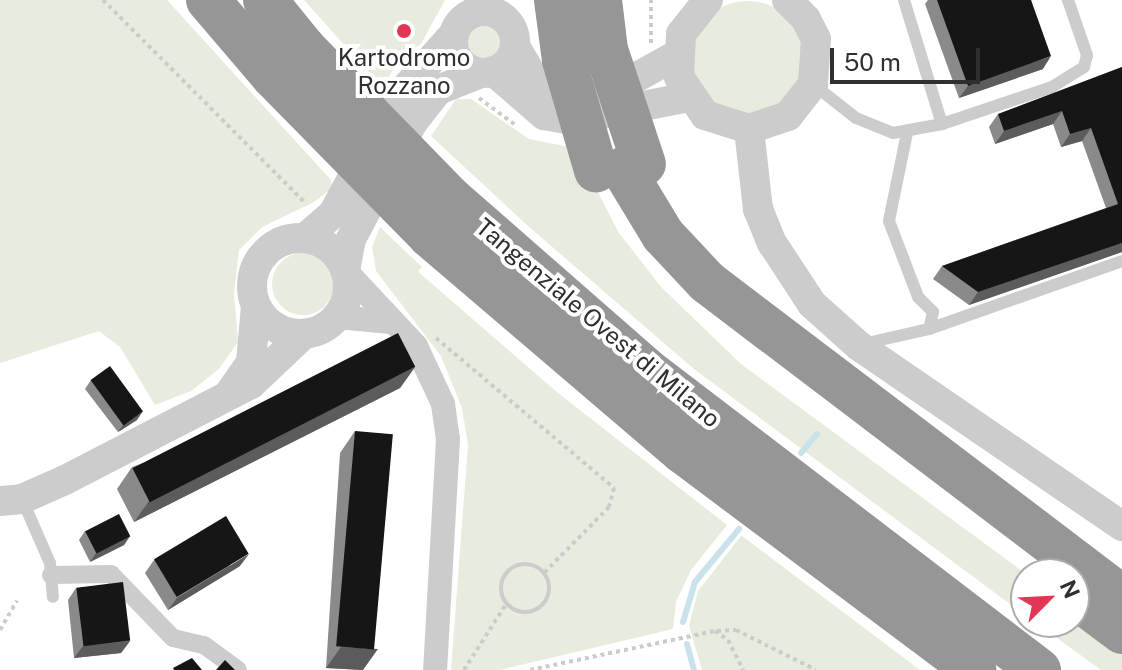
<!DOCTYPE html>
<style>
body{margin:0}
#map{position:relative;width:1122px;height:670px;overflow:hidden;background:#fff;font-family:"Public Sans",sans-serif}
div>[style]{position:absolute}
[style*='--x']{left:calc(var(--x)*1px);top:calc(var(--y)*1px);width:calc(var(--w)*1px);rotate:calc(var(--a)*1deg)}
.green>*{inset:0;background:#e7ecde}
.round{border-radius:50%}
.stream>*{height:6px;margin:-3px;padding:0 3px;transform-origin:3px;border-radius:3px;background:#cae2eb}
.path>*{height:4px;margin-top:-2px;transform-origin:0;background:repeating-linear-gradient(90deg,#ccc 0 4px,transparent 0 8px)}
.path>.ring{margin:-2px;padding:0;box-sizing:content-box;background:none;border:4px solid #ccc;border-radius:50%}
.service>*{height:12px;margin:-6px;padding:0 6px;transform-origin:6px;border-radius:6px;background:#ccc}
.pedestrian>*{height:18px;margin:-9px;padding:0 9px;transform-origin:9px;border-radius:9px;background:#ccc}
.minor>*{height:24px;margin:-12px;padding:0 12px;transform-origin:12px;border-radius:12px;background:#ccc}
.tertiary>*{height:30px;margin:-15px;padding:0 15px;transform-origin:15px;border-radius:15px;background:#ccc}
.tertiary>.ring{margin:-15px;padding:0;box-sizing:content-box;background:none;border:30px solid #ccc;border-radius:50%}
.motorway>*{height:44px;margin:-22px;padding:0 22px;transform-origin:22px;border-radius:22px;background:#969696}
.motorway-bridge>*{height:44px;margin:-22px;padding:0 22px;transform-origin:22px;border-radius:22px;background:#969696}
.wall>*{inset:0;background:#8a8a8a}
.shaded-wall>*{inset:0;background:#5c5c5c}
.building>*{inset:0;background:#161616;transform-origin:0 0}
.dots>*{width:22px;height:22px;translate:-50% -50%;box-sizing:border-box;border:4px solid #fff;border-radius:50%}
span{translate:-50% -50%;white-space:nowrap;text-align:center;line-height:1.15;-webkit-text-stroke:8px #fff;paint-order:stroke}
.poi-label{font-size:24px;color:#2f2f2f}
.street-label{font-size:24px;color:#2f2f2f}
.north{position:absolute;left:1010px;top:558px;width:80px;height:80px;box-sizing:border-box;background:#fff;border:2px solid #acacac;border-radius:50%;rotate:66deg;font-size:22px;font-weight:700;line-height:32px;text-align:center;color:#2f2f2f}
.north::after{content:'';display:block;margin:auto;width:28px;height:36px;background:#e13755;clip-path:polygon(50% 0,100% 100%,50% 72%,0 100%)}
.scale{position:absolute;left:830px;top:48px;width:150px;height:36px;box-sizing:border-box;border:4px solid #2f2f2f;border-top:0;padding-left:10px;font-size:24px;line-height:28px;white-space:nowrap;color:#2f2f2f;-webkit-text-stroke:6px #fff;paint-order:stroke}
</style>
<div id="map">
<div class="green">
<i style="clip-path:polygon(0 0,167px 0,331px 180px,332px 188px,314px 202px,262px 227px,239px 250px,234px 293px,238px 342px,219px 369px,191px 391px,155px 405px,120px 347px,99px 331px,0 363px)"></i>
<i style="clip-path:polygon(304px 0,445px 0,421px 44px,401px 58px,382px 87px)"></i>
<i class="round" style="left:691px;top:1px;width:114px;height:114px"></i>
<i class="round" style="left:466px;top:22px;width:38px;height:38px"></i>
<i style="clip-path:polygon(456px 99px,471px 99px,529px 139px,575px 148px,619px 233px,662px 288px,741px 364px,1026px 574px,1026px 616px,694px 369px,528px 226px,431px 136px)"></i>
<i style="clip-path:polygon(380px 227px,422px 267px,418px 271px,423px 276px,558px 393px,727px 525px,691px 570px,676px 602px,673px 629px,500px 670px,451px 670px,468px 445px,462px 408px,441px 356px,376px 271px,372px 247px)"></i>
<i class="round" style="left:272px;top:253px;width:62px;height:62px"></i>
<i style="clip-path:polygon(741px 536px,742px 536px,920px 670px,702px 670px,689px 626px,698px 591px)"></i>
<i style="clip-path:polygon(1035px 622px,1074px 622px,1122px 645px,1122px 670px,1101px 670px)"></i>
</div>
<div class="stream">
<i style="--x:801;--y:453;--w:25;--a:-50"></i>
<i style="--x:683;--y:622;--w:42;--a:-73.3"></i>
<i style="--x:695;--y:582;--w:69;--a:-50.3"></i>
<i style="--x:687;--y:644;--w:27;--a:75"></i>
</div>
<div class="path">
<i style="--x:103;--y:0;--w:288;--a:45.1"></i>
<i style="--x:651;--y:43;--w:43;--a:-90"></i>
<i style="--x:479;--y:98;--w:44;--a:36.6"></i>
<i style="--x:436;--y:338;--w:233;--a:40.1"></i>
<i style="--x:614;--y:488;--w:20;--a:105"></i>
<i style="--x:609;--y:507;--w:93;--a:134.6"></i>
<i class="ring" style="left:501px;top:564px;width:44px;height:44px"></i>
<i style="--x:0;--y:630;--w:34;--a:-60"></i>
<i style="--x:717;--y:631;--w:19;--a:-3"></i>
<i style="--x:736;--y:630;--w:89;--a:26.6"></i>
<i style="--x:464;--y:670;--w:78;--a:-57.5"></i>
<i style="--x:530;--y:670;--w:189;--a:-11.9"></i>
<i style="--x:715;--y:631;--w:16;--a:35"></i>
<i style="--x:728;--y:640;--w:34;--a:63"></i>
</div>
<div class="service">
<i style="--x:904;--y:0;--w:130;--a:73"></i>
<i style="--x:814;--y:85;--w:53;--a:38.2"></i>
<i style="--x:856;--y:118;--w:40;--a:22"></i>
<i style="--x:893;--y:133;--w:50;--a:-10.4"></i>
<i style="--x:942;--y:124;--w:116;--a:-18.6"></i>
<i style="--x:1052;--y:87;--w:38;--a:-32"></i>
<i style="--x:1084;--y:67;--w:12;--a:-76"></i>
<i style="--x:1087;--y:55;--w:58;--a:-109.1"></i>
<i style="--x:907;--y:133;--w:90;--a:101.6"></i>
<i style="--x:889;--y:221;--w:81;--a:69.1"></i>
<i style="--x:918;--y:297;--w:21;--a:45"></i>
<i style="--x:933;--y:312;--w:17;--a:103"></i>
<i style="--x:867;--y:343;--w:64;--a:-12.7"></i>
<i style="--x:929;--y:329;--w:205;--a:-19.4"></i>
<i style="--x:22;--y:499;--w:70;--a:66.4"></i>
<i style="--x:50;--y:563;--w:34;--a:85"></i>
</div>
<div class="pedestrian">
<i style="--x:51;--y:575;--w:60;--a:-1"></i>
<i style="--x:111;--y:574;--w:89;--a:45.9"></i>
<i style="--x:173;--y:638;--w:32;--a:13"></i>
<i style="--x:204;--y:645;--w:42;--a:36.3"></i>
</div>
<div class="minor">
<i style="--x:345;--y:270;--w:104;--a:46.9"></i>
<i style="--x:416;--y:346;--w:64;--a:65"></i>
<i style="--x:443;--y:404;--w:35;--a:82"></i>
<i style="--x:448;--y:439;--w:231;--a:93.2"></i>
<i style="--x:337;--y:317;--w:54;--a:5.3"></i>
</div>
<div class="tertiary">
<i style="--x:708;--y:0;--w:43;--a:128.5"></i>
<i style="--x:681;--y:34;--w:43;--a:92.7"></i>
<i style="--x:679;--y:77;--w:46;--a:55.6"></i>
<i style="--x:705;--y:115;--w:46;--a:17.7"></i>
<i style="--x:749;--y:129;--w:41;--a:-18.4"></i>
<i style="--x:788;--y:116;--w:41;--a:-52"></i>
<i style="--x:813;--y:84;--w:45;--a:-86.2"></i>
<i style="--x:816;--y:39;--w:22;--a:-117"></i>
<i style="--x:806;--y:19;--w:27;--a:-135"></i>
<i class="ring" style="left:453px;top:11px;width:32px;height:32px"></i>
<i style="--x:515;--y:46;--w:50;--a:59.8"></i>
<i style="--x:540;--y:89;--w:20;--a:24"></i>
<i style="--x:558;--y:97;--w:48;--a:-3.6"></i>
<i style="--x:606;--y:94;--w:81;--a:-28.8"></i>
<i style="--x:493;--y:71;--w:67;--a:40.8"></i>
<i style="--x:544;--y:115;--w:28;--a:10"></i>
<i style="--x:572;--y:120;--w:119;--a:-11.1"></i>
<i style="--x:749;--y:129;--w:81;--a:83.6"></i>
<i style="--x:758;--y:209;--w:37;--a:68"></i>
<i style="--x:772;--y:243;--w:73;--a:56.7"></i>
<i style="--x:812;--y:304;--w:63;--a:41.8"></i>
<i style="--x:859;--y:346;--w:319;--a:34.4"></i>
<i style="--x:305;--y:238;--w:37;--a:-41"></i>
<i style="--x:333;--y:214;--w:128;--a:-61.6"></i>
<i style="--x:394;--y:101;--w:90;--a:-48.2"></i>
<i class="ring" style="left:252px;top:238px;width:66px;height:66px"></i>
<i style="--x:345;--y:270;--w:32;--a:-79"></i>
<i style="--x:351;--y:239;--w:132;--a:-62.1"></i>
<i style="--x:413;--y:122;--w:41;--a:-52"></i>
<i style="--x:438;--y:90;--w:46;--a:-21.6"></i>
<i style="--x:231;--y:391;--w:35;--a:-55"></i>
<i style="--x:251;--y:362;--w:56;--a:-84.9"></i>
<i style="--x:0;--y:501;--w:22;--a:-5"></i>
<i style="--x:22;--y:499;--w:47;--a:-23.8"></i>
<i style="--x:65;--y:480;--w:209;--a:-27.3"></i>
<i style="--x:251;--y:384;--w:73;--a:-43.3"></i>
</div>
<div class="motorway">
<i style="--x:208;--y:0;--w:100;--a:49.5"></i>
<i style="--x:265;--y:0;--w:62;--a:50.9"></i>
<i style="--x:556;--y:0;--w:61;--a:82.4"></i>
<i style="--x:600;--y:0;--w:50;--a:83.2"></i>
<i style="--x:623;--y:169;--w:77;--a:58.8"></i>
<i style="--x:663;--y:235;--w:64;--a:46.9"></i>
<i style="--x:707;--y:282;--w:521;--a:37.2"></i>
<i style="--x:450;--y:198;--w:259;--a:41.2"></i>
<i style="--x:645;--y:369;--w:496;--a:37.4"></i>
<i style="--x:430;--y:236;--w:333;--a:40.5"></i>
<i style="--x:683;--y:452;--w:364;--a:36.8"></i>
<i style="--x:1074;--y:596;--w:60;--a:36.9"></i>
</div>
<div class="motorway-bridge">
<i style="--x:304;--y:48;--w:209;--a:45.8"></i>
<i style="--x:606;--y:50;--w:120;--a:71.6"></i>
<i style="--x:564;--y:60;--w:115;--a:73.8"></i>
<i style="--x:273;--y:76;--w:224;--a:45.5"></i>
</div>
<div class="wall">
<i style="clip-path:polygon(928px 0,1031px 0,1043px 69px,959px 98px,925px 4px)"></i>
<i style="clip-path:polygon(1122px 67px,1122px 252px,969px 305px,933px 279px,942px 266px,1106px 208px,1082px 141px,1061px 147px,1053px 124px,995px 144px,989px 127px,998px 114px)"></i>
<i style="clip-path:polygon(415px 367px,400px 388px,134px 522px,117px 489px,132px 467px)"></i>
<i style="clip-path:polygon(91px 380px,137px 420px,118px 432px,85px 389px)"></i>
<i style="clip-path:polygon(355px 431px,363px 670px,326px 668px,340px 453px)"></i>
<i style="clip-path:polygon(85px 531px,130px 536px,124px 545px,90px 562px,79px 540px)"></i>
<i style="clip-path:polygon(154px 560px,240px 566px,168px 610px,145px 573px)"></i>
<i style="clip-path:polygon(76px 588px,130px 641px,121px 653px,74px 658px,68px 600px)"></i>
</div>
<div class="shaded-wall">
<i style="clip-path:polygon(1051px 56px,1043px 69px,959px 98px,968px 86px)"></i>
<i style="clip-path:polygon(1062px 111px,1053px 124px,995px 144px,1004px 131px)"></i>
<i style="clip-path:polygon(1091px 128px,1082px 141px,1061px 147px,1070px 134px)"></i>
<i style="clip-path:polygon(1122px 243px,1122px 252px,969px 305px,978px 292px)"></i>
<i style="clip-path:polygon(415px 367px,400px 388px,134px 522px,149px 501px)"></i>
<i style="clip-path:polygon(143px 411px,137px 420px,118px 432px,124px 424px)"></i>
<i style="clip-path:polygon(130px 536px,124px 545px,90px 562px,96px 553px)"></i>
<i style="clip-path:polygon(249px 554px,240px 566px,168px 610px,177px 598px)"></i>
<i style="clip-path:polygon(130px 641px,121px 653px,74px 658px,83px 646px)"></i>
<i style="clip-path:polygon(341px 647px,378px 649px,363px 670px,326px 668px)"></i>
</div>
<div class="building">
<i style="clip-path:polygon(937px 0,1031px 0,1051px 56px,968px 86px)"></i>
<i style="clip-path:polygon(1122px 67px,1122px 243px,978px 292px,942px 266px,1118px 204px,1091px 128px,1070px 134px,1062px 111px,1004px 131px,998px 114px)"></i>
<i style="left:398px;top:333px;width:38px;height:298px;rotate:63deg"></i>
<i style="left:110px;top:366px;width:56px;height:24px;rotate:54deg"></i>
<i style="left:355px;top:431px;width:38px;height:216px;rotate:5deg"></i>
<i style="left:119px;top:514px;width:25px;height:38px;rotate:63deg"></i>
<i style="left:226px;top:516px;width:44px;height:84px;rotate:59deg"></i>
<i style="left:123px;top:582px;width:59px;height:47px;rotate:83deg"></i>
<i style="clip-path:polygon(192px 658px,202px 670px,174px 670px,173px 668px)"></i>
<i style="clip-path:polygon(225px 660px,235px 670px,216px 670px)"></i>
</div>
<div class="dots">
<i style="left:404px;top:31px;background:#e13755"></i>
</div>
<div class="poi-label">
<span style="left:404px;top:72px">Kartodromo<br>Rozzano</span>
</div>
<div class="street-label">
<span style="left:598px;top:323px;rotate:40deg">Tangenziale Ovest di Milano</span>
</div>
<div class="north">N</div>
<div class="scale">50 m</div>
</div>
